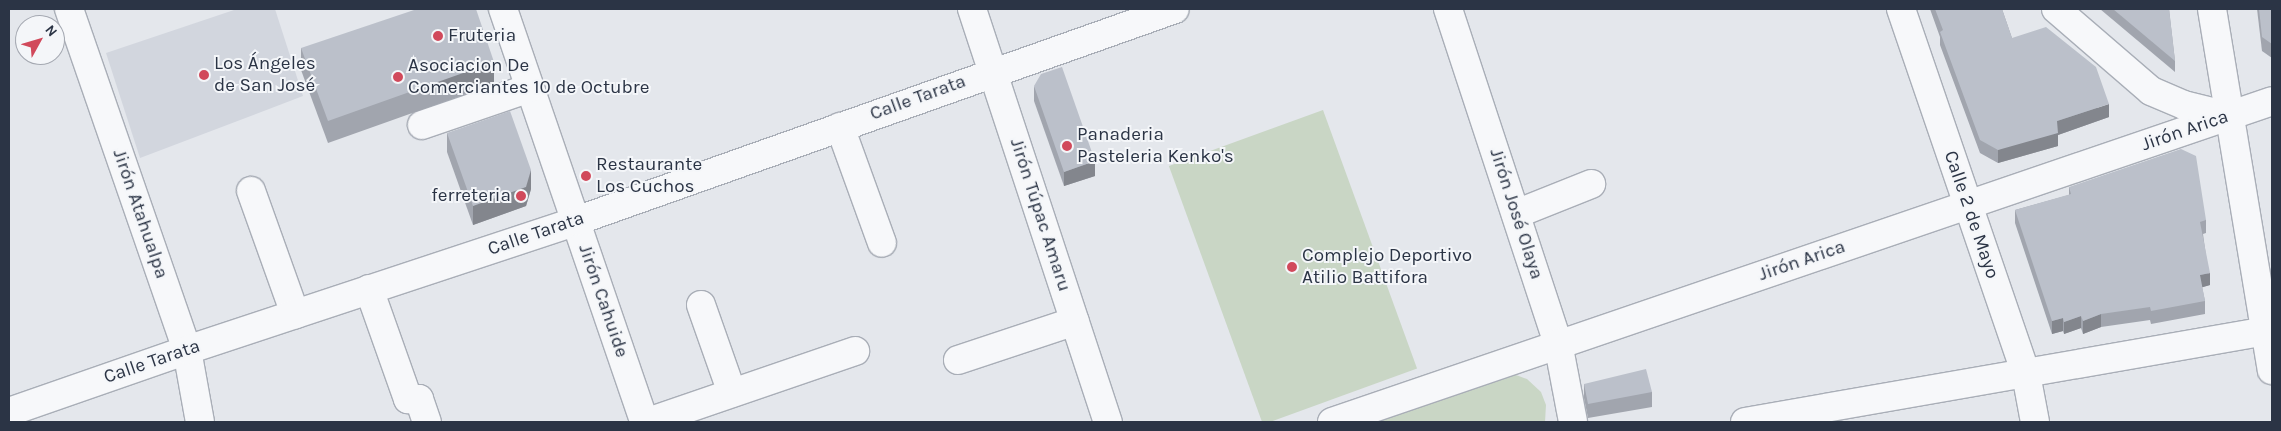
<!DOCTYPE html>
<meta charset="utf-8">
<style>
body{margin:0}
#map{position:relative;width:2281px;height:431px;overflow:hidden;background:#e4e7ec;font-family:Karla,sans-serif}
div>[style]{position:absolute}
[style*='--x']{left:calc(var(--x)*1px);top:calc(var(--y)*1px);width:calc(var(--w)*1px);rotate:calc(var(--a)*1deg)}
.built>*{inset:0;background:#d2d6de}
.green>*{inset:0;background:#c9d6c5;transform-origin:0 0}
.roads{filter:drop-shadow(1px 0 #a9aeb7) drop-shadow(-1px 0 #a9aeb7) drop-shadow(0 1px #a9aeb7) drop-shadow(0 -1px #a9aeb7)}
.minor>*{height:28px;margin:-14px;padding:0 14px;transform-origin:14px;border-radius:14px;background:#f7f8fa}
.wall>*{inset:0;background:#a1a5ae}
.shaded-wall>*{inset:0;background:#83868d;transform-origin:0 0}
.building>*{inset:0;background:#bbc0ca}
.dots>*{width:14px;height:14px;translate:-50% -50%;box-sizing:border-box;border:2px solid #f4f6f9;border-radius:50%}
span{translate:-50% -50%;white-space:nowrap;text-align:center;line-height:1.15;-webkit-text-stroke:4px #f4f6f9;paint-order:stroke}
.poi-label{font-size:19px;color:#2b3445}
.left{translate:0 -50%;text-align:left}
.right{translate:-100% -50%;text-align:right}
.street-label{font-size:19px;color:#2b3445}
.frame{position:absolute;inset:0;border:10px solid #2b3445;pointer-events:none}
.north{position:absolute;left:15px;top:15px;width:50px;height:50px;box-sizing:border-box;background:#f4f6f9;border:1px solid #a4a8b1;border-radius:50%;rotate:51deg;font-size:14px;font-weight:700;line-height:20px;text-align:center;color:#2b3445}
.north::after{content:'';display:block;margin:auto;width:18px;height:22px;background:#d1495b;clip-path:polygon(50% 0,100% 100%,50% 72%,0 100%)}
</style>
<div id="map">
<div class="built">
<i style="clip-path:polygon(237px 9px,275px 9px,303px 96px,140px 158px,106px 53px)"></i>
</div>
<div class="green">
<i style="left:1323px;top:110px;width:275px;height:164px;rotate:70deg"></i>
<i style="clip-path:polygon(1516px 375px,1527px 379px,1541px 392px,1546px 405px,1545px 422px,1375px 422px)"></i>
</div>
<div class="roads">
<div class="minor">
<i style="--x:69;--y:9;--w:361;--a:70.9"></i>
<i style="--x:187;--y:350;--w:73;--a:79.8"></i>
<i style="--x:503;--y:9;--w:436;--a:71.1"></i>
<i style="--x:972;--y:9;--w:435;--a:71.8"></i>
<i style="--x:1448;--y:9;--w:352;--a:71.8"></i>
<i style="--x:1558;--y:343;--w:80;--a:79.2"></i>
<i style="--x:1901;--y:9;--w:386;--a:71.1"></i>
<i style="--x:2026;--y:374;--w:49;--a:79.4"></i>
<i style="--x:2056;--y:9;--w:125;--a:40.8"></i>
<i style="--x:2151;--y:91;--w:36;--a:23"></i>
<i style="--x:2184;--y:105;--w:45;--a:14"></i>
<i style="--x:2212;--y:9;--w:366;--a:80.6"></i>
<i style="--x:422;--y:125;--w:114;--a:-18.9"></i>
<i style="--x:840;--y:127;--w:123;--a:70.1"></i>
<i style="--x:251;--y:191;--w:131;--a:70.3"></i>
<i style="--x:1516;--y:214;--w:81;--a:-21.8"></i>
<i style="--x:369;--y:289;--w:117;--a:70.5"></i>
<i style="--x:408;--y:399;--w:11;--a:0"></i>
<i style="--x:419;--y:399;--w:24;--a:71"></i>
<i style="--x:701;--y:305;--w:93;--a:70.6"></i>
<i style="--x:958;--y:360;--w:123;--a:-18.4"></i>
<i style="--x:9;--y:412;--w:188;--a:-19.2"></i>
<i style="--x:187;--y:350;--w:410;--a:-18.3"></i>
<i style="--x:576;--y:221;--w:635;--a:-19.49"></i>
<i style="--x:648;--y:422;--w:219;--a:-18.9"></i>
<i style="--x:1332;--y:422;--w:993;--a:-18.85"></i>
<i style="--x:1745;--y:422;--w:535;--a:-9.9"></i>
</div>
</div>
<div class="wall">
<i style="clip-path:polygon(1930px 9px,2002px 9px,2012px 38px,2109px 117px,2058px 135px,2058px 146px,1998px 163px,1980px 153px,1940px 45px,1940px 37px)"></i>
<i style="clip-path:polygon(2100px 9px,2169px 9px,2175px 61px,2175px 72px)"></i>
<i style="clip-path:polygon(2257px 9px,2272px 9px,2272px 58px,2262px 51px)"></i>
<i style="clip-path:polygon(301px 48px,494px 84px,328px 143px,301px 70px)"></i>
<i style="clip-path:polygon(1034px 86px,1095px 176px,1064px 186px,1034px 101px)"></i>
<i style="clip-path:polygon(447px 133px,531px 189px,526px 206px,473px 225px,447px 152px)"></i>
<i style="clip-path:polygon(2069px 187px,2206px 220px,2206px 233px,2203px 234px,2210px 285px,2202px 287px,2205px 301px,2205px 314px,2151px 324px,2150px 320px,2101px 327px,2083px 334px,2081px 328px,2064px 334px,2063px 331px,2052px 334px,2015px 223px,2015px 210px,2069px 195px)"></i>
<i style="clip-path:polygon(1584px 384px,1652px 392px,1652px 407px,1588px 418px,1584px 398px)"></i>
</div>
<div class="shaded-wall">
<i style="left:494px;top:62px;width:22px;height:176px;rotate:90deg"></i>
<i style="clip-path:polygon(2109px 104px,2109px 117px,2058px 135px,2058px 146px,1998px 163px,1998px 150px,2057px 121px)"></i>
<i style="clip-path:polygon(1095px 161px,1095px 176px,1064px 186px,1064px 172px)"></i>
<i style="clip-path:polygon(531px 170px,531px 189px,526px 206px,473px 225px,473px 206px)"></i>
<i style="clip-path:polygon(2210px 273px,2210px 285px,2200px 288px,2200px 275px)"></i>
<i style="clip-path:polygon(2101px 314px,2101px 327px,2083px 334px,2083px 321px)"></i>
<i style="clip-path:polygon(2081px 316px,2081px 328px,2064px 334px,2064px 322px)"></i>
<i style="clip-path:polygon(2063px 318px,2063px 331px,2052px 334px,2052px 321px)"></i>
</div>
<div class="building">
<i style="clip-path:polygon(417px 9px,476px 9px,494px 62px,328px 121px,301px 48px)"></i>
<i style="clip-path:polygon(1935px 9px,2002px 9px,2012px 38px,2046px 27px,2096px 67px,2109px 104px,2057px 121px,2058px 133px,1998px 150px,1980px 140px,1940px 32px,1943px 30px)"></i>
<i style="clip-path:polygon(2113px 9px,2169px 9px,2175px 61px)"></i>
<i style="clip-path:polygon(2259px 9px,2272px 9px,2272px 44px,2262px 37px)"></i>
<i style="clip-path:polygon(1062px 67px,1095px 161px,1064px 172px,1034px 86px,1041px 74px)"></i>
<i style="clip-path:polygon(510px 111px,531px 170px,526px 187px,473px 206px,447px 133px)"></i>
<i style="clip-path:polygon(2181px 149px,2196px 156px,2206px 220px,2200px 222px,2210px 273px,2200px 275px,2205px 301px,2151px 311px,2150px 307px,2101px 314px,2083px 321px,2081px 316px,2064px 322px,2063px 318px,2052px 321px,2015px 210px,2071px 194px,2069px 187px)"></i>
<i style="clip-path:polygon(1646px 369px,1652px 392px,1588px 404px,1584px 384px)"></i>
</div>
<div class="dots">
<i style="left:438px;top:36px;background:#d1495b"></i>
<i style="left:204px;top:75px;background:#d1495b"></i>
<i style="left:398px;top:77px;background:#d1495b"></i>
<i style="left:1067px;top:146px;background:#d1495b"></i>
<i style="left:586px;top:176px;background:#d1495b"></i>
<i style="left:521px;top:196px;background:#d1495b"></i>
<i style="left:1292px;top:267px;background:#d1495b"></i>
</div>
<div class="poi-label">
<span class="left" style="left:448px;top:36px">Fruteria</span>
<span class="left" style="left:214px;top:75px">Los Ángeles<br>de San José</span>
<span class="left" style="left:408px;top:77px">Asociacion De<br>Comerciantes 10 de Octubre</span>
<span class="left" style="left:1077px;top:146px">Panaderia<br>Pasteleria Kenko's</span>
<span class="left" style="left:596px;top:176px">Restaurante<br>Los Cuchos</span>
<span class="right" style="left:511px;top:196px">ferreteria</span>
<span class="left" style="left:1302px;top:267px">Complejo Deportivo<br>Atilio Battifora</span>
</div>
<div class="street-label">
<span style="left:918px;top:98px;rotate:-20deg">Calle Tarata</span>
<span style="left:2185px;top:131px;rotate:-19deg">Jirón Arica</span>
<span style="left:140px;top:214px;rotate:71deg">Jirón Atahualpa</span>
<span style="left:1516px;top:214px;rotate:72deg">Jirón José Olaya</span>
<span style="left:1040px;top:215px;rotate:72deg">Jirón Túpac Amaru</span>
<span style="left:1971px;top:215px;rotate:71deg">Calle 2 de Mayo</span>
<span style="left:536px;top:234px;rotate:-19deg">Calle Tarata</span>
<span style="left:1802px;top:261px;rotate:-19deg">Jirón Arica</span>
<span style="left:603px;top:301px;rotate:71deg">Jirón Cahuide</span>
<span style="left:152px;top:362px;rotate:-19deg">Calle Tarata</span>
</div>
<div class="frame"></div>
<div class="north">N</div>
</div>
